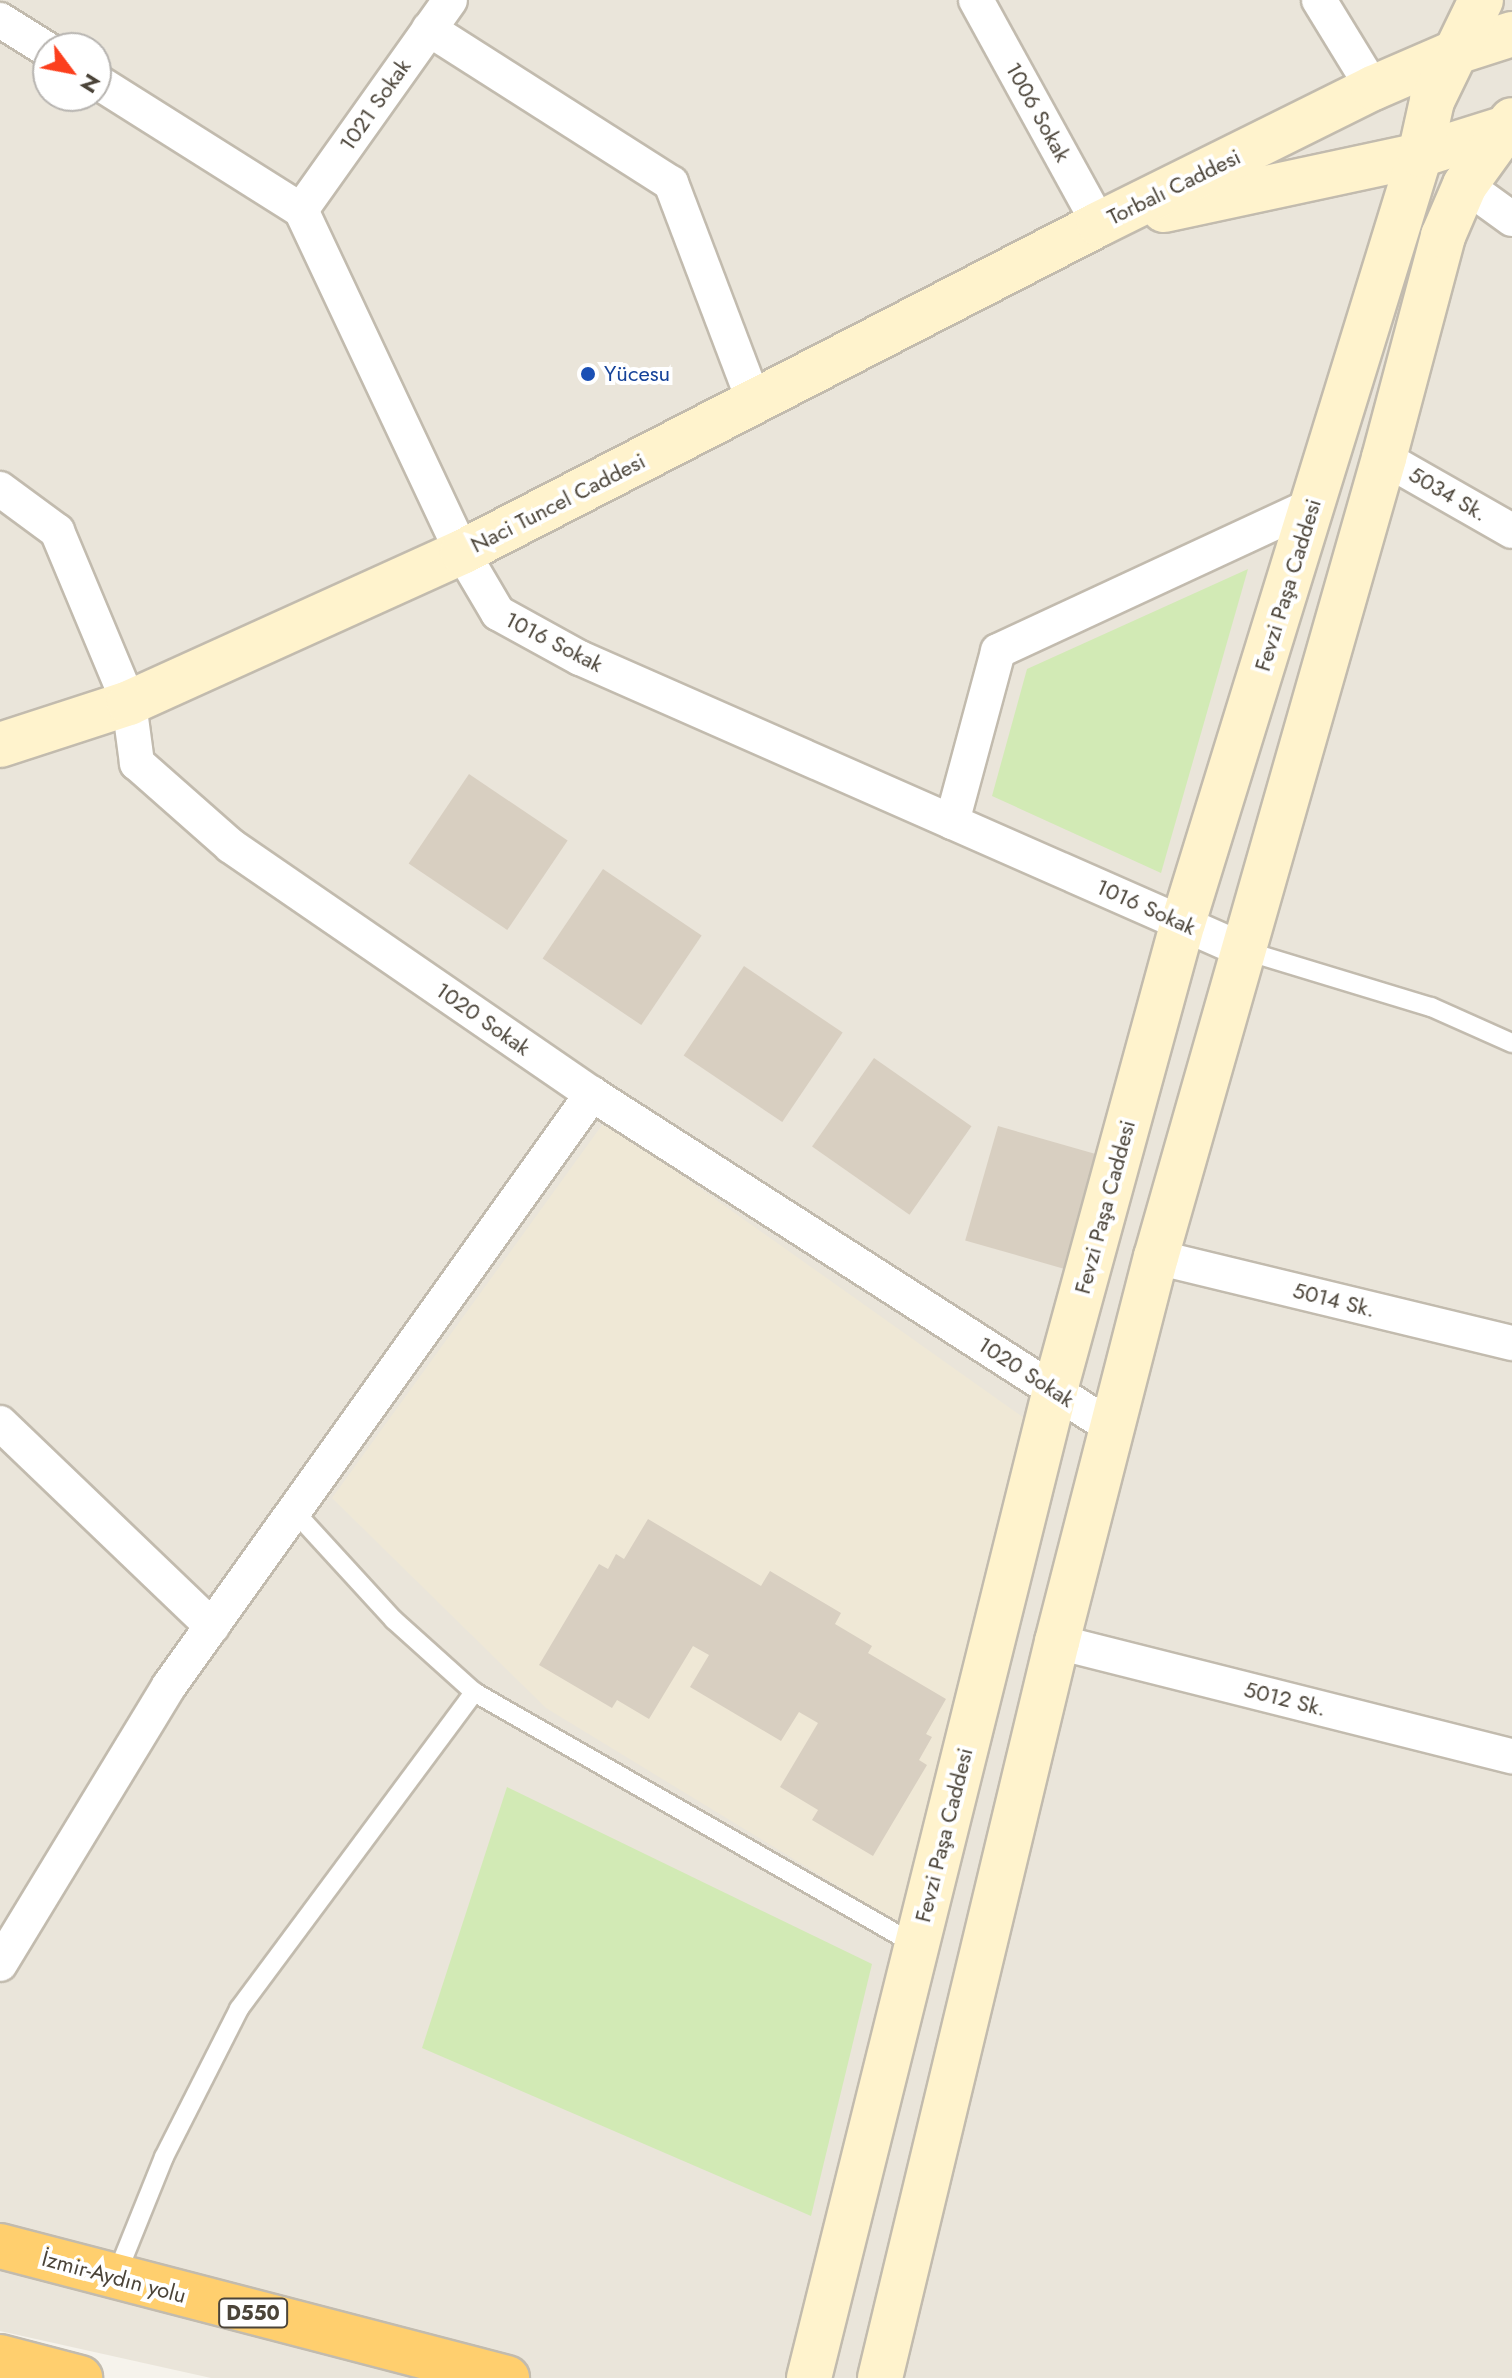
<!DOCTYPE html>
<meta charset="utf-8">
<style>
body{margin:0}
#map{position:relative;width:1512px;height:2378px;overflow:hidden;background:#f6f3ec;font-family:Jost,sans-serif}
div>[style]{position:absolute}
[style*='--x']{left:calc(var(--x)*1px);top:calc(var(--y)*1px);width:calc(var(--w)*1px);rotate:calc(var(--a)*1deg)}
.residential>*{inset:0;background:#eae5da}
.education>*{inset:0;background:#efe8d6}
.green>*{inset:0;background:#d2eab5}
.building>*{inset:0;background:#d8cfc1;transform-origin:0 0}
.roads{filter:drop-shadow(2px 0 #c2bbae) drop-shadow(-2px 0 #c2bbae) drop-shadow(0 2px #c2bbae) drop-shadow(0 -2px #c2bbae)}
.lane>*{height:18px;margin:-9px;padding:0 9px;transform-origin:9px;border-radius:9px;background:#fff}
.street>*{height:34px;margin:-17px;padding:0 17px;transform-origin:17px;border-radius:17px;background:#fff}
.secondary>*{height:44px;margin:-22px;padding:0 22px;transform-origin:22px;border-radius:22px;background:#fff3cd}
.highway>*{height:44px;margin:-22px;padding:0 22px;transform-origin:22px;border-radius:22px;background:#ffcf6e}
.dots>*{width:22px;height:22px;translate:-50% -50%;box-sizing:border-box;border:4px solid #fff;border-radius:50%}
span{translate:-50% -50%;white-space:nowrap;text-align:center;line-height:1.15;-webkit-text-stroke:8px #fff;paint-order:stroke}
.shield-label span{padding:2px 6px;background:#fff;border:2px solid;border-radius:6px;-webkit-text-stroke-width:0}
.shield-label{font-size:20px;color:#4b4439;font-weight:700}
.street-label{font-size:22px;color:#4b4439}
.transit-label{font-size:22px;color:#164399}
.left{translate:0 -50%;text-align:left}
.north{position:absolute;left:32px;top:32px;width:80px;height:80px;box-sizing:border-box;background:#fff;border:2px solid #b7b4b0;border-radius:50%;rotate:122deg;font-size:22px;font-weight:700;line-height:32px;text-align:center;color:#4b4439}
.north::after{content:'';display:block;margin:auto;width:28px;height:36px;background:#fc3f1d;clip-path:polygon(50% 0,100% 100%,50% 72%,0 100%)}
</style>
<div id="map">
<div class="residential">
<i style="clip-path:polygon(evenodd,0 0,1512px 0,1512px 2378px,211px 2378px,0 2331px,0 0,48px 48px,96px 48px,96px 96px,48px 96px,48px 48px)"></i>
</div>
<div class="education">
<i style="clip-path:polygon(605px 1121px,1034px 1425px,900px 1924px,546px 1708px,332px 1498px)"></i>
</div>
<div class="green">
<i style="clip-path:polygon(1248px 569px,1161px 873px,992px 796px,1027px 669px)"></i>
<i style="clip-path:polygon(507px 1787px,872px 1964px,811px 2216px,422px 2048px)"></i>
</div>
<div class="building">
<i style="left:469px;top:774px;width:119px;height:108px;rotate:34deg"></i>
<i style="left:603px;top:869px;width:119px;height:108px;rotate:34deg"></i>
<i style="left:744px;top:966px;width:119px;height:108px;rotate:34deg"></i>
<i style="left:874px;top:1058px;width:119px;height:108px;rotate:35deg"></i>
<i style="left:998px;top:1126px;width:107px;height:119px;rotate:16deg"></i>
<i style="clip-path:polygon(648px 1519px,761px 1586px,770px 1571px,841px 1613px,835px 1624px,872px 1646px,868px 1653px,946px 1699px,926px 1734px,932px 1737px,919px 1760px,927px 1765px,873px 1856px,812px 1820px,818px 1810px,780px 1787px,818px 1723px,799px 1712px,781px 1741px,690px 1687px,709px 1655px,693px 1646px,649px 1719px,617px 1700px,612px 1708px,539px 1665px,599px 1564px,608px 1569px,616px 1554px,624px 1559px)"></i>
</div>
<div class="roads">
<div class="lane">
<i style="--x:1243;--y:950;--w:196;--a:16.9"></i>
<i style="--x:1431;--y:1007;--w:89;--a:24"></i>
<i style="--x:294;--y:1511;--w:148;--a:47.5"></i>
<i style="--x:394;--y:1620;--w:108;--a:42"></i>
<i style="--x:474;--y:1692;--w:509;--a:29.79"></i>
<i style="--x:116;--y:2276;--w:128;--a:-68"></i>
<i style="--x:164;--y:2157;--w:166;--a:-63.1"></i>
<i style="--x:239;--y:2009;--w:395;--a:-53.4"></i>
</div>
<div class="street">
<i style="--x:976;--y:0;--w:256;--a:61.2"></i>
<i style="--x:1319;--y:0;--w:103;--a:58.5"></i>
<i style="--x:0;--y:20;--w:57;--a:32"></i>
<i style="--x:429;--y:29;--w:287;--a:32.5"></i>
<i style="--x:671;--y:183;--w:234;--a:69.2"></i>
<i style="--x:96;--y:81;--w:242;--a:32.2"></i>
<i style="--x:301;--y:210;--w:378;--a:64.8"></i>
<i style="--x:462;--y:552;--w:71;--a:59.5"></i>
<i style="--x:498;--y:613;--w:94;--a:28.8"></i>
<i style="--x:580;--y:658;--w:724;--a:23.77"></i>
<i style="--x:1465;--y:185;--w:58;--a:35.9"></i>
<i style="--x:301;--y:210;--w:257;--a:-54.6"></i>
<i style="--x:1384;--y:458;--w:147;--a:29.7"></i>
<i style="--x:0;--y:489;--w:71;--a:36.4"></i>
<i style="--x:57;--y:531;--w:186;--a:67.3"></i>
<i style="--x:129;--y:703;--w:61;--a:82.4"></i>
<i style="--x:137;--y:763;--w:125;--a:41.4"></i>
<i style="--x:231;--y:846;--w:438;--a:34.5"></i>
<i style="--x:592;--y:1094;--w:617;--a:32.68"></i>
<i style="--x:952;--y:822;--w:177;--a:-74.9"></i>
<i style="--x:998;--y:651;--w:346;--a:-24.9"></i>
<i style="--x:1156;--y:1257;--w:366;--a:13.6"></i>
<i style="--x:0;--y:1423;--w:294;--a:43.8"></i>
<i style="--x:1057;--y:1642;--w:469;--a:14.1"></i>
<i style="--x:0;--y:1964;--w:325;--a:-58.7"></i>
<i style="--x:169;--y:1686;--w:728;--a:-54.45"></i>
</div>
<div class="secondary">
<i style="--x:1164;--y:210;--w:262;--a:-12.1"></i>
<i style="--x:1420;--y:155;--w:96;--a:-17.5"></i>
<i style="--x:0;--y:745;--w:136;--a:-18"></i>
<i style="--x:129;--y:703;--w:366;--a:-24.4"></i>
<i style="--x:462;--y:552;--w:716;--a:-27.24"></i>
<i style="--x:1099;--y:224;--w:306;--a:-26.4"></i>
<i style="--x:1373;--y:88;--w:90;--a:-23.4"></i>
<i style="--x:1456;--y:52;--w:59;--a:-17.8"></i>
<i style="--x:809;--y:2378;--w:1018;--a:-76.02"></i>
<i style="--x:1055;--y:1390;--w:484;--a:-74.7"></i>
<i style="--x:1183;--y:923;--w:804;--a:-72.85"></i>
<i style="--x:1420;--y:155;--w:55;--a:-77.5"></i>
<i style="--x:1432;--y:101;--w:112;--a:-64.1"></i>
<i style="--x:880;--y:2378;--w:757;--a:-76.48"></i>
<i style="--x:1057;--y:1642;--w:398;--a:-75.6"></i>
<i style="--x:1156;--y:1257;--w:831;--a:-74.07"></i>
<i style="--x:1384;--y:458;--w:230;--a:-75.1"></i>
<i style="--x:1443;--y:236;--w:56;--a:-66.7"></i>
<i style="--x:1465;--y:185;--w:80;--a:-54.1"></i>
</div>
<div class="highway">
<i style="--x:0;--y:2246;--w:524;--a:14.59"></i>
<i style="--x:0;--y:2357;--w:83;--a:14.7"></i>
</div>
</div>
<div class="dots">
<i style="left:588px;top:374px;background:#1a4fb4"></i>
</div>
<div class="shield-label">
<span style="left:253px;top:2313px">D550</span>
</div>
<div class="street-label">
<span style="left:375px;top:105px;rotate:-55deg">1021 Sokak</span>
<span style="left:1038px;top:112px;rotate:61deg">1006 Sokak</span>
<span style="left:1174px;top:187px;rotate:-26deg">Torbalı Caddesi</span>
<span style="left:1448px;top:494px;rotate:30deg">5034 Sk.</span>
<span style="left:558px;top:503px;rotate:-27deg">Naci Tuncel Caddesi</span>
<span style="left:1288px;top:585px;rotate:-73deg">Fevzi Paşa Caddesi</span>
<span style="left:554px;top:642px;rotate:27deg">1016 Sokak</span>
<span style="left:1146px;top:907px;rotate:24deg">1016 Sokak</span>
<span style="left:483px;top:1019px;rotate:35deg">1020 Sokak</span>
<span style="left:1105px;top:1207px;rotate:-75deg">Fevzi Paşa Caddesi</span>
<span style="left:1334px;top:1300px;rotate:14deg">5014 Sk.</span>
<span style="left:1026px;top:1372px;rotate:33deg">1020 Sokak</span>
<span style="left:1285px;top:1699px;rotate:14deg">5012 Sk.</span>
<span style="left:944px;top:1835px;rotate:-76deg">Fevzi Paşa Caddesi</span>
<span style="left:114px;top:2277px;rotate:15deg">İzmir-Aydın yolu</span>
</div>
<div class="transit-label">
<span class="left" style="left:604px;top:374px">Yücesu</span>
</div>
<div class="north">N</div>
</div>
